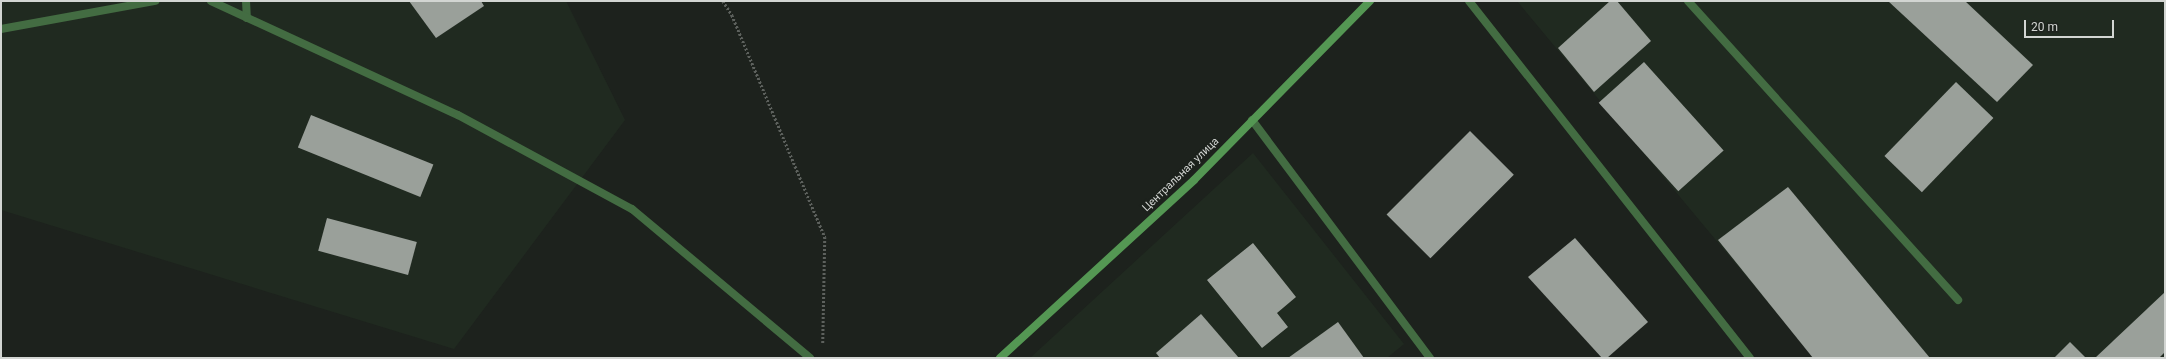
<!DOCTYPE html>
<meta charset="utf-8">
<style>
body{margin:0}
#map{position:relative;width:2166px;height:359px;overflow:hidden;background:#1d221d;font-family:Roboto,sans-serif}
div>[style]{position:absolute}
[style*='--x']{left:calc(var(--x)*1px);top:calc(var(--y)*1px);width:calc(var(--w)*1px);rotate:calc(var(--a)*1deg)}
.built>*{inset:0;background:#202a20}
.building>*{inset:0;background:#9aa09a;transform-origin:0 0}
.path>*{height:2.5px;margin-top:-1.25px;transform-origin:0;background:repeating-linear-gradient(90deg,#5d615d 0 2px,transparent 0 4px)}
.lane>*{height:8px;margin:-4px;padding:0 4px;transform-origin:4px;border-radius:4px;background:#436c42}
.street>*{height:8px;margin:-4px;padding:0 4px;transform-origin:4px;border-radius:4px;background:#436c42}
.secondary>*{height:8px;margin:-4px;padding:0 4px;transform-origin:4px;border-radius:4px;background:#549753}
span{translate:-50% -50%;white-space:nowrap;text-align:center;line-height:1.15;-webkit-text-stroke:4px #1d221d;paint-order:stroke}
.street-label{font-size:11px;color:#d2d5d2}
.frame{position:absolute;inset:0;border:2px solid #d2d5d2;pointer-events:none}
.scale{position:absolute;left:2024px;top:20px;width:90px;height:18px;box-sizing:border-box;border:2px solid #d2d5d2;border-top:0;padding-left:5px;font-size:12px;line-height:14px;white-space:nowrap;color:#d2d5d2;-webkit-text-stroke:3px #1d221d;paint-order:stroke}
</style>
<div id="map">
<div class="built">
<i style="clip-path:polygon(1px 1px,566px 1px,625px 120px,454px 349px,1px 210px)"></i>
<i style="clip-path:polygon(1517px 1px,2165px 1px,2165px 358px,1814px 358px)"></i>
<i style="clip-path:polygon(1253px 153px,1404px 344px,1387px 358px,1030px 358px)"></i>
</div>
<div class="building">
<i style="clip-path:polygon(409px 1px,481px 1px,484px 6px,436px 38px)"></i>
<i style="clip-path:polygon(1610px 1px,1617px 1px,1651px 41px,1594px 92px,1558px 48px)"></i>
<i style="clip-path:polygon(1888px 1px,1965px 1px,2033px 65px,1997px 102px)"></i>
<i style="left:1644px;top:62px;width:119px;height:61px;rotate:48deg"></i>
<i style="left:1956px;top:82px;width:52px;height:103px;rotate:44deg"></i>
<i style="left:311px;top:115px;width:132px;height:35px;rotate:22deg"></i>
<i style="left:1470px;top:131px;width:62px;height:118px;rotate:45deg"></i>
<i style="clip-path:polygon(1788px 187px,1930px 358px,1813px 358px,1718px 240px)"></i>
<i style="left:327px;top:218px;width:93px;height:34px;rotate:15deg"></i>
<i style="clip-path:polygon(1575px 238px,1648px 322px,1607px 358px,1602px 358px,1528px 277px)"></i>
<i style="clip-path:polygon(1253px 243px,1296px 297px,1277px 313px,1288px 327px,1262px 348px,1207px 280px)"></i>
<i style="clip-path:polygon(2165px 292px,2165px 352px,2159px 358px,2095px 358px)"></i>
<i style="clip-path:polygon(1201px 314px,1239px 358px,1160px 358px,1156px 353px)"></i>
<i style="clip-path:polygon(1338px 322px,1364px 358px,1288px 358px)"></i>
<i style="clip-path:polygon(2070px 342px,2086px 358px,2054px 358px)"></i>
</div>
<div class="path">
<i style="--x:723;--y:1;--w:17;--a:57"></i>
<i style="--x:732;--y:15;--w:241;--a:67.3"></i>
<i style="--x:825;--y:237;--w:107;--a:91.1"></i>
</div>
<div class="lane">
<i style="--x:246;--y:1;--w:17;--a:87"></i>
</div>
<div class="street">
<i style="--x:211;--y:1;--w:272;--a:24.8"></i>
<i style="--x:458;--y:115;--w:198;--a:28.4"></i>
<i style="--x:632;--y:209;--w:232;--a:39.9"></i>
<i style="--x:1469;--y:1;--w:454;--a:51.8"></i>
<i style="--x:1688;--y:1;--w:403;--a:47.9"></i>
<i style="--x:1;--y:29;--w:157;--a:-10.3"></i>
<i style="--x:1252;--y:120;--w:297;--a:53.2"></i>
</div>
<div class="secondary">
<i style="--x:1000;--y:358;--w:263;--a:-42.5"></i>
<i style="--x:1194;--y:180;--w:251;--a:-45.5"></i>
</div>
<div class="street-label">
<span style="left:1181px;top:175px;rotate:-44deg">Центральная улица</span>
</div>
<div class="frame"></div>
<div class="scale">20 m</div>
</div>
